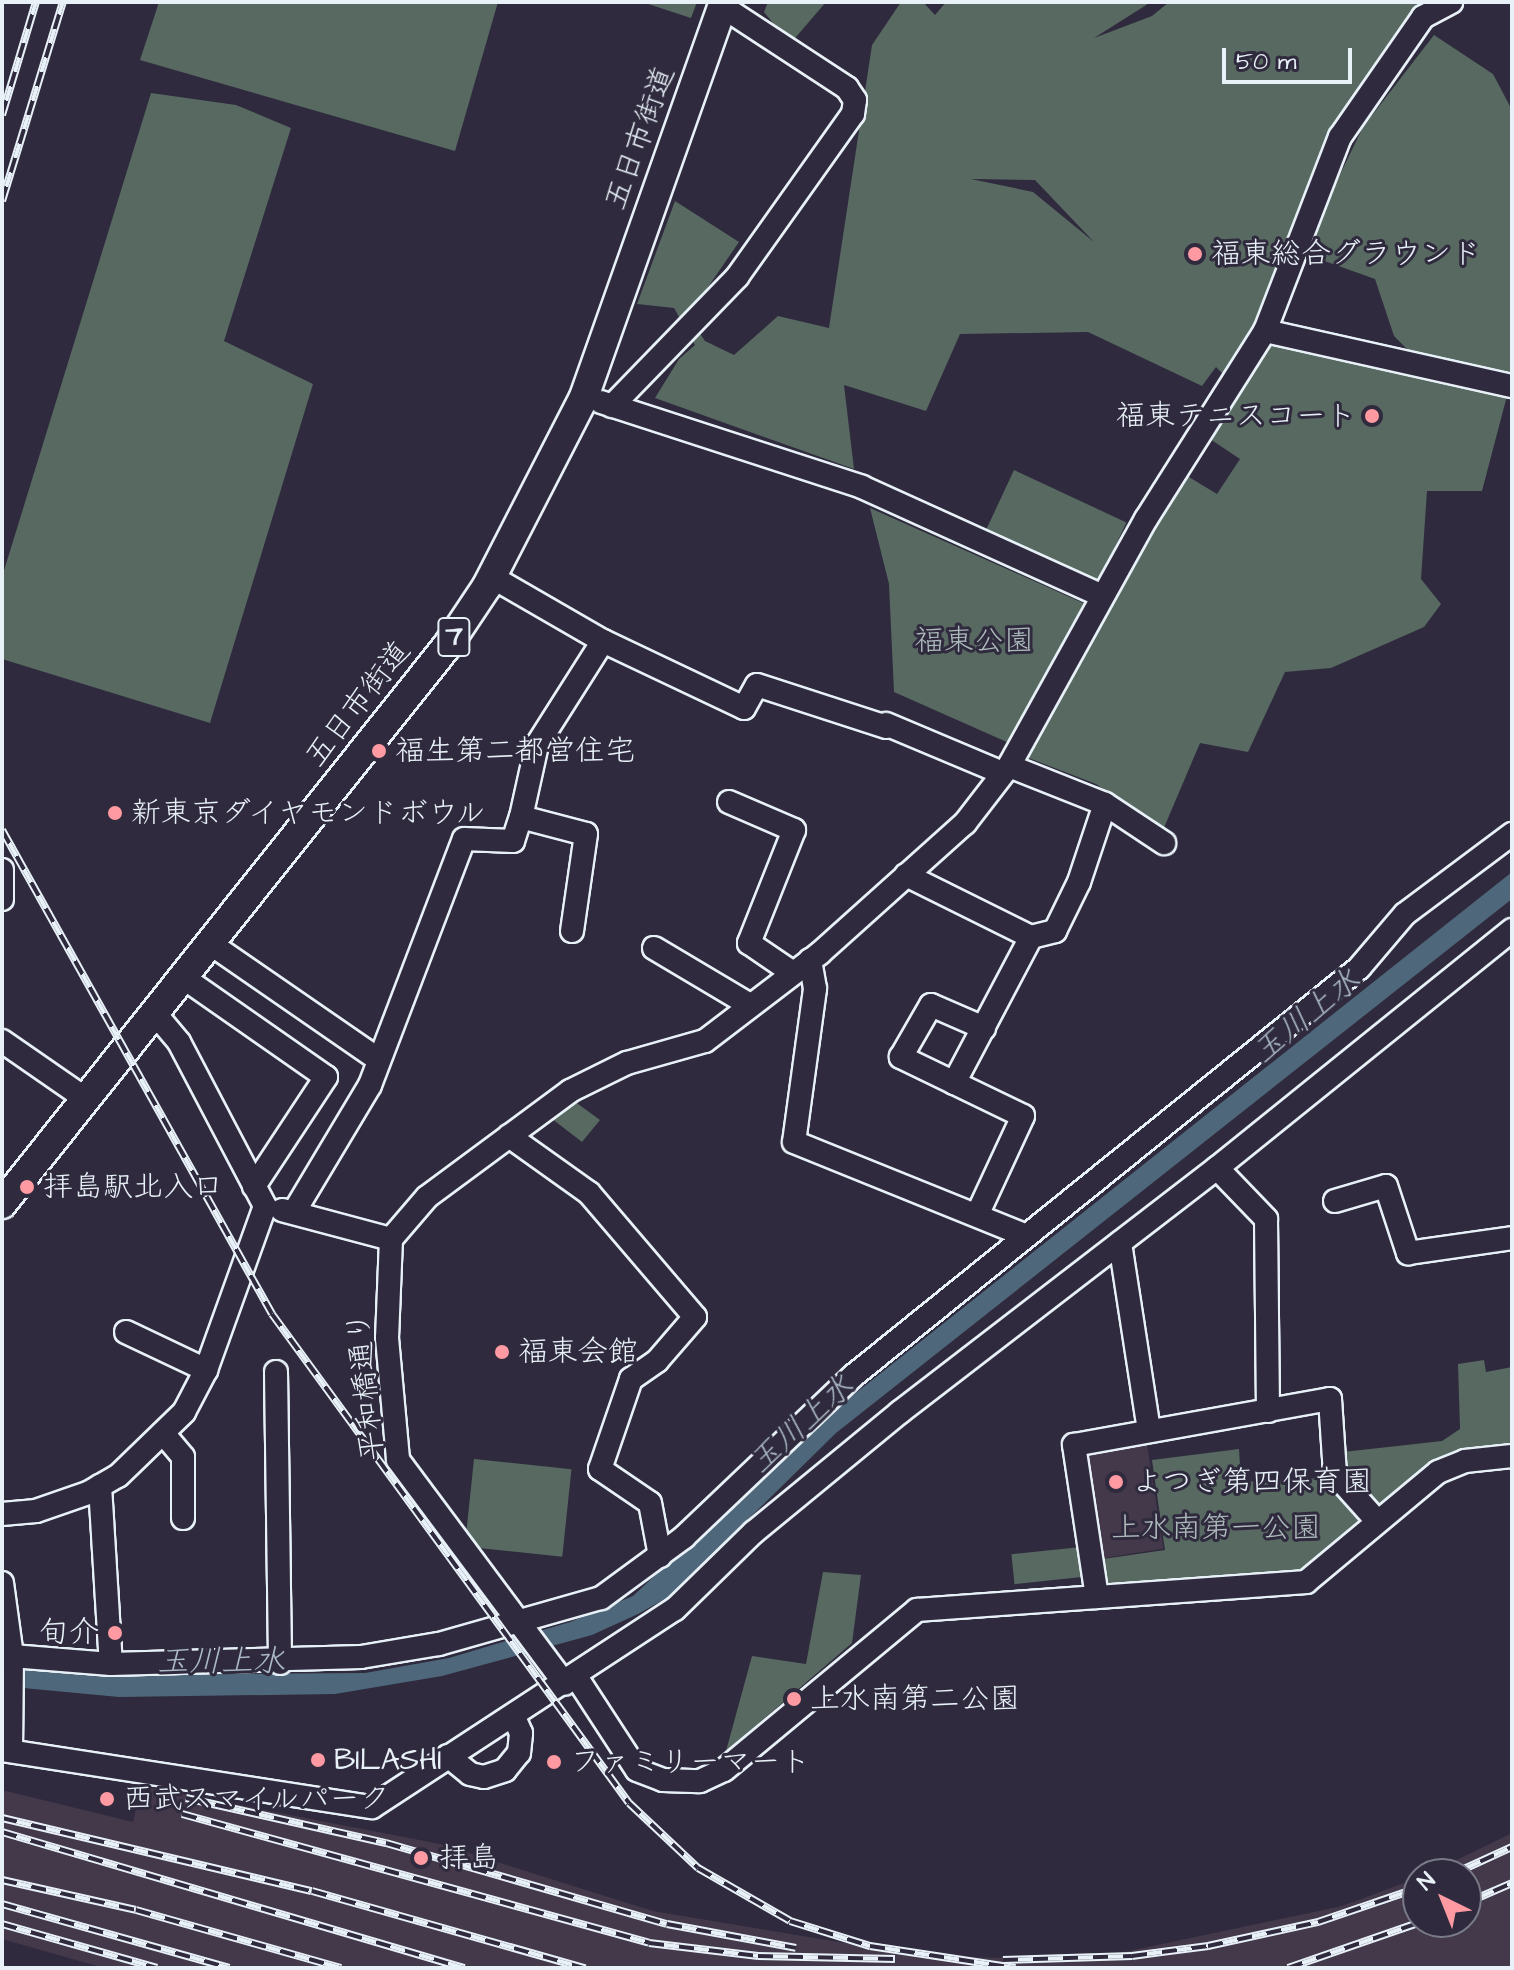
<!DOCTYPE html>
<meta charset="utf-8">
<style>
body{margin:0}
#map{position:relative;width:1514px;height:1970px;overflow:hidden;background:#2f2a3d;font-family:"Architects Daughter","Klee One",sans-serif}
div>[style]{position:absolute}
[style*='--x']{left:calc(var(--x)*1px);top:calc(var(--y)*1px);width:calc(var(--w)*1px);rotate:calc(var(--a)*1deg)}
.built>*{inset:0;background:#43394b;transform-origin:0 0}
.green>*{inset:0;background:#576961;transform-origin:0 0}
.water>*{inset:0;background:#4f677a}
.roads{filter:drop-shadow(2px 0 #e8f1f8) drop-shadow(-2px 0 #e8f1f8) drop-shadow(0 2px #e8f1f8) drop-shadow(0 -2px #e8f1f8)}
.minor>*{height:22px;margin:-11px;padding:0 11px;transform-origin:11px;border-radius:11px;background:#2f2a3d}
.major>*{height:28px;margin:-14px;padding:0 14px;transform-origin:14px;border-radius:14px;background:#2f2a3d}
.rail>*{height:8px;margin-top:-4px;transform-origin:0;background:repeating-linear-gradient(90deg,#2f2a3d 0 15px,#e8f1f8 0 30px);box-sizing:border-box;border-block:2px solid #e8f1f8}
.dots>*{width:22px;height:22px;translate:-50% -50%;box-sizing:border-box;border:4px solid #2f2a3d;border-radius:50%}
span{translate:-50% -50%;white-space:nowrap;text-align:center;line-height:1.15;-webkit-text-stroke:6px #2f2a3d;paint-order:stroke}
.shield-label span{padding:2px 6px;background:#2f2a3d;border:2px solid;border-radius:6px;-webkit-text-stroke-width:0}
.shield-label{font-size:28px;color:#e8f1f8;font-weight:700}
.street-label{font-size:30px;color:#e8f1f8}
.poi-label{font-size:30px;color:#e8f1f8}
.left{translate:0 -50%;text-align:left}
.right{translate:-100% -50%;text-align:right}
.park-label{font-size:30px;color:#aebbbc}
.water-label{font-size:32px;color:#abbac6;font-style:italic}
.frame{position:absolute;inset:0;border:4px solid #e8f1f8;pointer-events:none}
.north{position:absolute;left:1402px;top:1858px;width:80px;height:80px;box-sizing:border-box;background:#2f2a3d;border:2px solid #797a88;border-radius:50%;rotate:317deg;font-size:22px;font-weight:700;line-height:32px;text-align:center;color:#e8f1f8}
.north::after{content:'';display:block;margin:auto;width:28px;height:36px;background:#ff9aa2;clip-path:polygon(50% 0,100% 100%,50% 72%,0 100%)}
.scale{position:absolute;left:1222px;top:48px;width:130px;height:36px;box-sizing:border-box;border:4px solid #e8f1f8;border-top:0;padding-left:10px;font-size:24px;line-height:28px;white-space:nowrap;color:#e8f1f8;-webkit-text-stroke:6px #2f2a3d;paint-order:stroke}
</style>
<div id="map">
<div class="built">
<i style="left:1146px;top:1438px;width:112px;height:66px;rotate:81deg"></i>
<i style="clip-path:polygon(141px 1786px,440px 1844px,653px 1911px,929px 1957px,1091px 1959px,1342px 1906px,1418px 1878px,1418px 1922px,1466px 1922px,1466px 1874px,1428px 1874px,1512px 1833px,1512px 1968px,104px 1968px,2px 1939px,2px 1790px,133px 1822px)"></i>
</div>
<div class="green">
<i style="clip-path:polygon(159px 2px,498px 2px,455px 151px,140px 60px)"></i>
<i style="clip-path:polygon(642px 2px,697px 2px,691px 18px)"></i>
<i style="clip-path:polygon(768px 2px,826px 2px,790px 44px,764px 12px)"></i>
<i style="clip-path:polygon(evenodd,901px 2px,923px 2px,935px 15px,946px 2px,1151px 2px,1094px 38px,1152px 16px,1169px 2px,1426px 2px,1339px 116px,1255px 327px,1225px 376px,1216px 367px,1202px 386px,1088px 332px,960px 334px,926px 411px,844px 385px,854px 469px,655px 398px,679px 359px,695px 345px,674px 308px,637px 304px,675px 201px,739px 242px,688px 316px,705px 341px,734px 355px,778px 316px,829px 328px,872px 45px,901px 2px,971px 179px,1035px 180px,1094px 242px,1033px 192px,971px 179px)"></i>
<i style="clip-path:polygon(1434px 35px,1493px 74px,1512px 110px,1512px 378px,1408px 350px,1394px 336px,1375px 279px,1302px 253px,1363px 127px)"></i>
<i style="clip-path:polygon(151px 93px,236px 105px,291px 128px,224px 341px,313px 384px,210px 723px,2px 659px,2px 577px)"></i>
<i style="clip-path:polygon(1265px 341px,1508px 392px,1482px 491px,1427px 491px,1421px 579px,1441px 604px,1424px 627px,1331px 668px,1285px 672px,1248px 752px,1200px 743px,1163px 830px,1096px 784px,1021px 755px,1184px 474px,1217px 494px,1240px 459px,1207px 437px)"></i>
<i style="left:1014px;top:470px;width:124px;height:69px;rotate:25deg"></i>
<i style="clip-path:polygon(870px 508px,1092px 607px,1009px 743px,894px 692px,889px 584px)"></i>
<i style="clip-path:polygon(574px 1101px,600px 1120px,582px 1142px,547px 1115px)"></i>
<i style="clip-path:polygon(1484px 1360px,1486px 1372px,1512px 1367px,1512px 1447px,1460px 1451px,1435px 1462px,1305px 1572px,1101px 1587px,1096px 1560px,1165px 1550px,1152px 1460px,1239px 1449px,1241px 1482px,1343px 1477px,1343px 1452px,1442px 1441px,1460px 1429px,1458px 1364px)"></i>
<i style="left:474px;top:1459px;width:98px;height:88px;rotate:6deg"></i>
<i style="left:1081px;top:1547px;width:30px;height:70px;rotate:84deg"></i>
<i style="clip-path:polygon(823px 1572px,861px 1575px,852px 1643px,726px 1751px,752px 1656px,806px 1664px)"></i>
</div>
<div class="water">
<i style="clip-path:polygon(1512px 872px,1512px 899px,1503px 906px,836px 1433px,670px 1596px,638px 1614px,592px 1635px,442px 1676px,335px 1694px,119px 1697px,2px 1686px,2px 1667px,110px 1675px,365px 1673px,449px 1658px,570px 1622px,633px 1596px,818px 1423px)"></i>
</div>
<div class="roads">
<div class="minor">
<i style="--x:1265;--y:331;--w:253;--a:12.6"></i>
<i style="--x:601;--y:402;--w:274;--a:18"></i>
<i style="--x:862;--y:487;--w:264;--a:24.4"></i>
<i style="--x:612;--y:406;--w:180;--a:-45.9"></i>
<i style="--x:737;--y:277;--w:200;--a:-54.6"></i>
<i style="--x:853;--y:114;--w:14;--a:-82"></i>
<i style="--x:855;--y:100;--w:14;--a:-124"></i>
<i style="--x:847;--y:88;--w:148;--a:-146.8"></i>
<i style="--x:492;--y:577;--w:128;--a:30"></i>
<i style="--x:603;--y:641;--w:156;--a:25.4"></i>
<i style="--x:744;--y:708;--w:26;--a:-61"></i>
<i style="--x:757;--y:685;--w:136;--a:18"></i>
<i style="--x:886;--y:724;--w:124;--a:22.8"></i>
<i style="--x:729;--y:802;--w:71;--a:23.3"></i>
<i style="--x:794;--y:830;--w:122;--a:111.7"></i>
<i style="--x:749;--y:943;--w:50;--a:34.3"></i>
<i style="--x:1105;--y:804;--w:71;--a:33.5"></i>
<i style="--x:521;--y:817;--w:74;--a:-77.5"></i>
<i style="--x:537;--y:745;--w:123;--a:-57.6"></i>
<i style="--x:2;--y:870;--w:29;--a:90"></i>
<i style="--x:906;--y:875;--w:140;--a:26.4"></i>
<i style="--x:1031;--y:937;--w:25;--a:-14"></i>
<i style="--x:1055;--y:931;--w:55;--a:-63.9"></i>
<i style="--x:1079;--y:882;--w:82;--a:-71.6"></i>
<i style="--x:1105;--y:804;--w:103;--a:-158.4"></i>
<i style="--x:211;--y:944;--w:204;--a:34.6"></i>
<i style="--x:654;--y:948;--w:112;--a:30.7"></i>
<i style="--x:810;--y:960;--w:29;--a:80"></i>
<i style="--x:815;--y:989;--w:154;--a:97.8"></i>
<i style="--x:794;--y:1142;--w:248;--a:22"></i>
<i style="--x:184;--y:978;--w:173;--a:34.9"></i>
<i style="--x:326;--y:1077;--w:131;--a:123.4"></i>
<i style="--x:2;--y:1041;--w:98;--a:34.7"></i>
<i style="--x:954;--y:1083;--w:165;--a:-62.2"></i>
<i style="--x:509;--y:1136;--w:98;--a:35.5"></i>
<i style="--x:589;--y:1193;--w:163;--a:49.5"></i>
<i style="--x:695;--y:1317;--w:58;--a:130.8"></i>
<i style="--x:657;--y:1361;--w:32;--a:145"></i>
<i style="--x:631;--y:1379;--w:95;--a:109"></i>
<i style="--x:600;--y:1469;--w:60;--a:34.2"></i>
<i style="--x:650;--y:1503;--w:54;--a:79.3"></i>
<i style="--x:1217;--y:1168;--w:71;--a:46.1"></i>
<i style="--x:1266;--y:1219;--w:192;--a:89.4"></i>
<i style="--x:1335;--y:1201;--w:53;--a:-16.4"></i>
<i style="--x:1386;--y:1186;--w:71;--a:71.8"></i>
<i style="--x:1408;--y:1253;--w:105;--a:-8.2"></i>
<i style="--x:282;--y:1210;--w:113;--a:14.9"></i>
<i style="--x:294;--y:1212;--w:148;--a:-59.1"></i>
<i style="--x:370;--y:1085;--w:263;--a:-69.1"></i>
<i style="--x:464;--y:839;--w:49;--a:2.3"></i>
<i style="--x:513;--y:841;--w:25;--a:-72"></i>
<i style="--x:521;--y:817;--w:67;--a:14.7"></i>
<i style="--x:586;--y:834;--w:98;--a:98.2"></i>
<i style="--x:978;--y:1213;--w:107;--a:-65.1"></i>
<i style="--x:1023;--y:1116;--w:136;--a:-154.2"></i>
<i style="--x:901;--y:1057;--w:60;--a:-60"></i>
<i style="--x:931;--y:1005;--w:58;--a:23.5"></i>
<i style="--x:391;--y:1239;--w:55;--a:-49.4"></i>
<i style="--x:427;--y:1197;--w:178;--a:-36.5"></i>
<i style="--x:570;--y:1091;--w:64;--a:-26.2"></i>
<i style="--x:627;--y:1063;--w:81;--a:-15.8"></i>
<i style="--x:705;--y:1041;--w:145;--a:-37.4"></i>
<i style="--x:820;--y:953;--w:195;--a:-41.9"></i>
<i style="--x:965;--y:823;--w:72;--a:-52.3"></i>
<i style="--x:1009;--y:766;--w:282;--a:-61"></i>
<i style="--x:1146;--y:519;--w:222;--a:-57.7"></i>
<i style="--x:1265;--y:331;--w:208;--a:-68.9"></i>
<i style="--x:1340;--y:137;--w:146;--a:-55.3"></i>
<i style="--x:1423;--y:17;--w:32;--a:-28"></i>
<i style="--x:391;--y:1239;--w:99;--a:92.3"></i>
<i style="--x:387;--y:1338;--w:122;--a:84.8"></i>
<i style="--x:398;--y:1460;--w:279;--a:53.3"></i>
<i style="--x:1120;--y:1243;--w:190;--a:81.2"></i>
<i style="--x:126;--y:1332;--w:89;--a:25.4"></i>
<i style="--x:276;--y:1372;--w:291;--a:89.2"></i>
<i style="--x:163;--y:1433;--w:31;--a:50"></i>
<i style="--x:183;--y:1457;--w:61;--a:90"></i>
<i style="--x:100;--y:1486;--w:178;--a:86.5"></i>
<i style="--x:2;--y:1514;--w:34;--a:-5"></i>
<i style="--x:36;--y:1511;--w:55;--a:-19.1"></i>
<i style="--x:88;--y:1493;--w:34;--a:-30"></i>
<i style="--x:118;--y:1476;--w:92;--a:-44.1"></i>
<i style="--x:184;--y:1412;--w:47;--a:-62.4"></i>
<i style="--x:206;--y:1370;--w:174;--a:-70.2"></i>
<i style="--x:265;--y:1206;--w:185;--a:-117.7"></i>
<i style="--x:179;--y:1042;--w:38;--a:-130"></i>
<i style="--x:2;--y:1583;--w:74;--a:82.2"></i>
<i style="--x:12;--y:1656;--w:95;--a:90.6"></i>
<i style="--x:1097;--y:1597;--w:154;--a:-98.6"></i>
<i style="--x:1074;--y:1445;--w:260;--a:-10.2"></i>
<i style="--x:1330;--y:1399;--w:75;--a:86.2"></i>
<i style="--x:1335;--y:1474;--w:63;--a:48.2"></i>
<i style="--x:12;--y:1656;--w:99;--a:4.6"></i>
<i style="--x:111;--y:1664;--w:250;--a:-1.6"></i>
<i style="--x:361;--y:1657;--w:79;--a:-9.5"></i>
<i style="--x:439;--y:1644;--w:168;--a:-15.9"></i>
<i style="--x:601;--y:1598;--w:103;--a:-36.3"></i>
<i style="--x:684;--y:1537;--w:233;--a:-43.6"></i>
<i style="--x:853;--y:1376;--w:650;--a:-38.88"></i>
<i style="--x:1359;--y:968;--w:71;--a:-49.6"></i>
<i style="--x:1405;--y:914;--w:134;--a:-36.8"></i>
<i style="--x:575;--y:1675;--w:113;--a:56.9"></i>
<i style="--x:637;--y:1770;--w:28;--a:21"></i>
<i style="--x:663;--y:1780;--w:37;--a:2"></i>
<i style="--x:700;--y:1781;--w:26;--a:-25"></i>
<i style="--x:724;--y:1770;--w:251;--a:-39.7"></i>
<i style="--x:917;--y:1610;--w:390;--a:-4.1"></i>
<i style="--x:1306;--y:1582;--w:172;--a:-39.8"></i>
<i style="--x:1438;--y:1472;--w:29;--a:-22"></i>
<i style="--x:1465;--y:1461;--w:47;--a:-6.1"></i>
<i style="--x:2;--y:1750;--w:374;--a:8.8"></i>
<i style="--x:372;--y:1807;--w:362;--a:-33.2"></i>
<i style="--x:675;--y:1609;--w:110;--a:-44.3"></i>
<i style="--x:754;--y:1532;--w:189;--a:-39.4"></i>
<i style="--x:900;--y:1412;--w:400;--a:-37.6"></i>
<i style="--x:1217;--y:1168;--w:379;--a:-38.9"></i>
<i style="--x:448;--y:1756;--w:28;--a:39"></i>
<i style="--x:470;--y:1774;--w:14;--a:12"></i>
<i style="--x:484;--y:1777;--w:22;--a:-18"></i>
<i style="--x:505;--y:1770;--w:22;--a:-51"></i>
<i style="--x:519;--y:1753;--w:20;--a:-84"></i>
<i style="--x:521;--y:1733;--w:17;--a:-114"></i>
</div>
<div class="major">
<i style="--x:2;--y:1204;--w:714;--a:-51.43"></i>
<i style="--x:447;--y:646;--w:72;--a:-56.3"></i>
<i style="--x:487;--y:586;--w:212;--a:-62.8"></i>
<i style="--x:584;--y:397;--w:419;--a:-70.5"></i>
</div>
</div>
<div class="rail">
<i style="--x:2;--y:115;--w:118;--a:-73.3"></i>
<i style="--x:2;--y:201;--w:208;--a:-73"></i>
<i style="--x:2;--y:830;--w:554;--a:60.84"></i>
<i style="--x:272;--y:1314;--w:605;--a:53.87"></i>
<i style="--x:629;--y:1803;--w:95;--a:43.3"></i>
<i style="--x:698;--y:1868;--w:106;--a:29.9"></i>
<i style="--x:790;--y:1921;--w:84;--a:17.4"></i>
<i style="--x:870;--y:1946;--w:147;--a:8.6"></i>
<i style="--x:186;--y:1798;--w:205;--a:12.7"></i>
<i style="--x:386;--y:1843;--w:292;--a:16.1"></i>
<i style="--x:667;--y:1924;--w:131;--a:10.5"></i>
<i style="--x:182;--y:1814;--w:484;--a:15.4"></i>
<i style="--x:649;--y:1943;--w:110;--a:6.8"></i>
<i style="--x:758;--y:1956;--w:137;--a:1.3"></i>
<i style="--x:2;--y:1818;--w:318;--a:13.3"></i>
<i style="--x:312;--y:1891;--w:284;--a:15.8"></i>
<i style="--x:2;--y:1832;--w:482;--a:16.4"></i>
<i style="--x:1453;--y:1874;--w:65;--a:-24.6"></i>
<i style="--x:2;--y:1880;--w:137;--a:12.6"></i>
<i style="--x:136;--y:1910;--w:213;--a:15.8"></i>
<i style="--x:1466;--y:1903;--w:50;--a:-23.5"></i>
<i style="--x:2;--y:1904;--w:236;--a:15.7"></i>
<i style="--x:2;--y:1924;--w:161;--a:15.8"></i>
<i style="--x:1003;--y:1960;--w:129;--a:-1.8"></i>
<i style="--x:1132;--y:1956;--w:77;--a:-7.5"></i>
<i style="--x:1208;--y:1946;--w:113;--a:-12.3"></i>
<i style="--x:1318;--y:1922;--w:106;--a:-18.8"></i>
<i style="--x:1288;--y:1968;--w:141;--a:-19.1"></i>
</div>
<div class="dots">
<i style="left:1195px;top:254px;background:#ff9aa2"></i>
<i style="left:1372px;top:416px;background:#ff9aa2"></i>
<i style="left:379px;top:751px;background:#ff9aa2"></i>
<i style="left:115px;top:813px;background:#ff9aa2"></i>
<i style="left:27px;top:1187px;background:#ff9aa2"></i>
<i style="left:502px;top:1352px;background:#ff9aa2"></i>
<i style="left:1116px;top:1482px;background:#ff9aa2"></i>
<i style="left:115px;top:1633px;background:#ff9aa2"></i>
<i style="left:794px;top:1699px;background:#ff9aa2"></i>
<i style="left:318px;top:1760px;background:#ff9aa2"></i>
<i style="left:554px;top:1762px;background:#ff9aa2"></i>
<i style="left:107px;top:1799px;background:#ff9aa2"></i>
<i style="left:421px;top:1858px;background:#ff9aa2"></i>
</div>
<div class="shield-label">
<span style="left:454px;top:637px">7</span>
</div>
<div class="street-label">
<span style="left:640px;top:138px;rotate:-70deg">五日市街道</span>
<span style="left:358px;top:704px;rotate:-52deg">五日市街道</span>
<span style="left:366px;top:1386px;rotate:-96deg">平和橋通り</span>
</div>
<div class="poi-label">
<span class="left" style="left:1211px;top:254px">福東総合グラウンド</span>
<span class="right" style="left:1356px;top:416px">福東テニスコート</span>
<span class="left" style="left:395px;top:751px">福生第二都営住宅</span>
<span class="left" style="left:131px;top:813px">新東京ダイヤモンドボウル</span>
<span class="left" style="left:43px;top:1187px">拝島駅北入口</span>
<span class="left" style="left:518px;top:1352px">福東会館</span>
<span class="left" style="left:1132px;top:1482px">よつぎ第四保育園</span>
<span class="right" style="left:99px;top:1633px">旬介</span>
<span class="left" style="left:810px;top:1699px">上水南第二公園</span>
<span class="left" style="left:334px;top:1760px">BILASHI</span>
<span class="left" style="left:570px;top:1762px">ファミリーマート</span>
<span class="left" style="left:123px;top:1799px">西武スマイルパーク</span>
<span class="left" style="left:439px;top:1858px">拝島</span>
</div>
<div class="park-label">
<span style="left:974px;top:641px">福東公園</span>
<span style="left:1216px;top:1528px">上水南第一公園</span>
</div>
<div class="water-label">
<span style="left:1307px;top:1017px;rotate:-39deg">玉川上水</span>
<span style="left:802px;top:1425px;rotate:-42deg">玉川上水</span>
<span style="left:221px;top:1662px">玉川上水</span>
</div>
<div class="frame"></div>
<div class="north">N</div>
<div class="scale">50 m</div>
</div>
